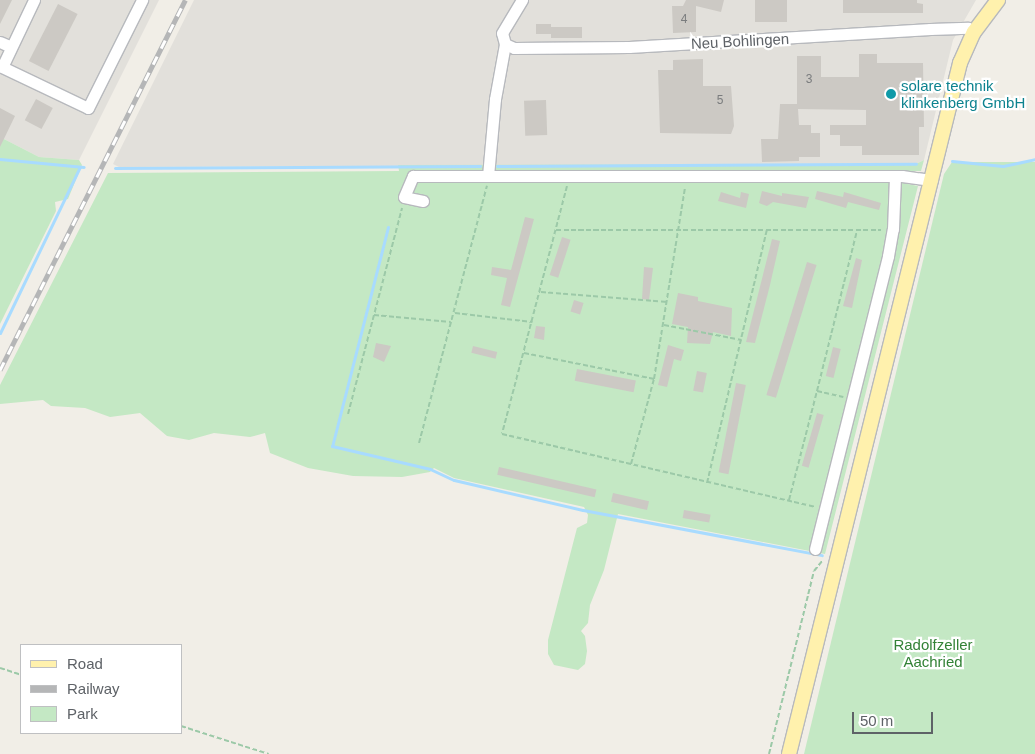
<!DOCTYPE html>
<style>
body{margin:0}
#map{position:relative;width:1035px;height:754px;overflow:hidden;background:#f1eee7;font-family:Arial,sans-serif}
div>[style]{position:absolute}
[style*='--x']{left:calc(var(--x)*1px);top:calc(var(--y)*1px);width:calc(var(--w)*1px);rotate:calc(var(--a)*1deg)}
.industrial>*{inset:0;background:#e2e0db}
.green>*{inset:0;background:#c4e8c4}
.stream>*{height:3px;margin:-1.5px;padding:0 1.5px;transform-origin:1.5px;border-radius:1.5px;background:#a8dbff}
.building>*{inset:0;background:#ccc9c4;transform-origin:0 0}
.path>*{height:2px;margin-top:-1px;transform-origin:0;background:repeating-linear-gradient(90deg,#9cc9a8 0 5px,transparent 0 7.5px)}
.roads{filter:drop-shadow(1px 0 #b7b9bd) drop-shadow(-1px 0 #b7b9bd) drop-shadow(0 1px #b7b9bd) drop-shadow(0 -1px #b7b9bd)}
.minor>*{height:11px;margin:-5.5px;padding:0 5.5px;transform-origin:5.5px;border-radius:5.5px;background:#fff}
.major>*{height:14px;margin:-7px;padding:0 7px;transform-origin:7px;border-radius:7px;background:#fff1ad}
.rail>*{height:5px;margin-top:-2.5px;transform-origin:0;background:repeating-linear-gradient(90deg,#fff 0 9px,#b5b6b7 0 18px);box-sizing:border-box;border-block:1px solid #b5b6b7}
.dots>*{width:14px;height:14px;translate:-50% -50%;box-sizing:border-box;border:2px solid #fff;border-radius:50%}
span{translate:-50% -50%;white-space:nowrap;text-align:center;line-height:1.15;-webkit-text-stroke:4.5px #fff;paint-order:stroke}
.number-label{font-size:12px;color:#7a7c7e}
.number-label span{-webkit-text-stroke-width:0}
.street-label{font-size:15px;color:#5e6267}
.culture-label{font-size:15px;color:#0d838f}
.left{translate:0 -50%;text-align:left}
.park-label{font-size:15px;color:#338236}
.legend{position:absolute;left:20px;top:644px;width:162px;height:90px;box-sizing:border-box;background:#fff;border:1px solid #bfc0c2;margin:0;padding:6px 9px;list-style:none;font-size:15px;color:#5e6267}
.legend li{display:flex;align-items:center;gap:10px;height:25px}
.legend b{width:25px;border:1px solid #bfc0c2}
.scale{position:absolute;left:852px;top:712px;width:81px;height:22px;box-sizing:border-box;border:2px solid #5e6267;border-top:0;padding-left:6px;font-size:15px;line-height:18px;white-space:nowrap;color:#5e6267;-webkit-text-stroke:4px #fff;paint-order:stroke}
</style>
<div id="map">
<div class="industrial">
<i style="clip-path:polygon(0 0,159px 0,79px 160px,39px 157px,0 137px)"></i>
<i style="clip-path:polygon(194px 0,976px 0,953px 40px,924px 160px,916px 164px,119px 167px,113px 164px)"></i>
</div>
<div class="green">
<i style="clip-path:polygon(0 137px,39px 157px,79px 160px,82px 165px,68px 199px,55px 202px,56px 211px,0 324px)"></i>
<i style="clip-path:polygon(924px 160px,921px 171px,902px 171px,903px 183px,918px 186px,825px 554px,618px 514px,604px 570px,590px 605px,588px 623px,581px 631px,585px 636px,587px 651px,585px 664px,578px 670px,554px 665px,548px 654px,548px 640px,577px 528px,587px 523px,588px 515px,584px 507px,454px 478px,434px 468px,430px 472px,402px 477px,353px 476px,308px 468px,270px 453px,265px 433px,250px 437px,214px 433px,189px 440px,167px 436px,140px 413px,110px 417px,85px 408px,51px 406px,43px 400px,0 404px,0 385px,108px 173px,399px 171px,398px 165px,916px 164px)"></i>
<i style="clip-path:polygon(952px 162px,1035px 162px,1035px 754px,804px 754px,944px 174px)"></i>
</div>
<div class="stream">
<i style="--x:0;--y:159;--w:84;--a:5.4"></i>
<i style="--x:952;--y:161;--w:51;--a:5.6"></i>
<i style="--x:1003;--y:166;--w:33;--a:-12"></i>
<i style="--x:497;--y:166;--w:419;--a:-0.3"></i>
<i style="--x:115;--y:168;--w:365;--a:-0.3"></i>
<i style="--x:388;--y:227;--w:226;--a:104.3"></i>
<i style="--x:332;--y:446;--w:101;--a:13.2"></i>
<i style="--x:430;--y:469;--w:26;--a:25"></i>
<i style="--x:454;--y:480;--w:132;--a:13.1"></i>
<i style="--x:583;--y:510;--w:243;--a:10.7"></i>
<i style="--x:0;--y:333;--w:184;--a:-64.3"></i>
</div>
<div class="building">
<i style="clip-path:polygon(0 0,12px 0,0 24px)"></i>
<i style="clip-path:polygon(686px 0,724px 0,721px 12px,696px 6px,696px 32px,673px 33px,672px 6px,683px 6px)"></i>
<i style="left:755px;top:0;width:32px;height:22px"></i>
<i style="clip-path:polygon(843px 0,917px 0,917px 3px,923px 4px,923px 13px,843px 13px)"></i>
<i style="left:58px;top:4px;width:22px;height:64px;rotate:27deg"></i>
<i style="clip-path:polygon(536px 24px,551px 24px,551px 31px,551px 27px,582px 27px,582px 38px,551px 38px,551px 34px,536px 34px)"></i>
<i style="clip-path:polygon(859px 54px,877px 54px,877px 63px,923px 63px,924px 127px,919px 127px,919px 155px,862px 155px,862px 146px,840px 146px,840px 135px,830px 135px,830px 125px,866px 125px,866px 110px,798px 109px,799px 125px,811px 125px,811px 133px,820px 133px,820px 157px,799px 157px,799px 161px,762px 162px,761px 139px,778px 139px,780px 104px,797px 104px,797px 56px,821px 56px,821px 77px,859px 77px)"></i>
<i style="clip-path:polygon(703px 59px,703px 86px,731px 86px,734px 126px,731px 134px,660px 133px,658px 70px,673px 70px,673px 60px)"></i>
<i style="left:36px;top:99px;width:19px;height:24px;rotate:28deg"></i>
<i style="left:546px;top:100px;width:35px;height:22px;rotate:88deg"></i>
<i style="clip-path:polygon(0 108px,15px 116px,0 147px)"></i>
<i style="clip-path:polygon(762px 191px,782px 196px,782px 193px,809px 197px,806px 208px,773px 202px,767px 206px,759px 203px)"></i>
<i style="clip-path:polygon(817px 191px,843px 197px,844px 192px,881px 203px,879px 210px,848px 202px,846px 208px,815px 199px)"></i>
<i style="clip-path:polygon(721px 192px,740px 198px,741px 192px,749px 194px,746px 208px,718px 201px)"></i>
<i style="clip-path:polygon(525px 217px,534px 219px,510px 307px,501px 305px,507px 278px,491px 275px,492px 267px,511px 270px)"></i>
<i style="left:562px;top:237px;width:9px;height:40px;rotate:18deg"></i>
<i style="clip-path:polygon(772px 239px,780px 241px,770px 285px,755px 343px,746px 342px)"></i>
<i style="clip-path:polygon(856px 258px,862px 260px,852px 308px,843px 306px)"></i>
<i style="left:807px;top:262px;width:10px;height:139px;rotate:17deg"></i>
<i style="clip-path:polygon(644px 267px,653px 268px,649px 300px,642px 299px)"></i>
<i style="clip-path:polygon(678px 293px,698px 297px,698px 301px,732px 308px,731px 336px,713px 332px,710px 344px,687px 343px,688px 327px,672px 324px)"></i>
<i style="left:574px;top:300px;width:10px;height:12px;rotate:17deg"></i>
<i style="clip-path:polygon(536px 326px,545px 327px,544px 340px,534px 338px)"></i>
<i style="clip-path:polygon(376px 343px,391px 346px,384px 362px,373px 357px)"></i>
<i style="clip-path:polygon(668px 345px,684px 350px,681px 361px,674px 359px,667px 387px,658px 385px)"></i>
<i style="left:473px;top:346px;width:25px;height:7px;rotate:14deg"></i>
<i style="left:833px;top:347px;width:8px;height:30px;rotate:14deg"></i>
<i style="left:577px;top:369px;width:60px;height:12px;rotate:11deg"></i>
<i style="left:697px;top:371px;width:10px;height:20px;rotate:11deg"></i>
<i style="left:736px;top:383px;width:10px;height:91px;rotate:11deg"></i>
<i style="left:817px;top:413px;width:7px;height:55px;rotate:16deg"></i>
<i style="left:499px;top:467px;width:100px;height:8px;rotate:13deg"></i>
<i style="left:613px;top:493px;width:37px;height:9px;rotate:13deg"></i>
<i style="left:684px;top:510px;width:27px;height:8px;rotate:10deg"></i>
</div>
<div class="path">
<i style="--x:567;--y:186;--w:256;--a:104.7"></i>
<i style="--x:502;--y:434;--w:321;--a:13.1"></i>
<i style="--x:556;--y:230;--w:325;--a:0"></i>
<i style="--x:541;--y:292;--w:127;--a:4.5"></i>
<i style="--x:455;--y:313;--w:78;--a:6.7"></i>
<i style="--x:374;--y:315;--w:77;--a:5.2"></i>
<i style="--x:664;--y:325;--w:79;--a:10.9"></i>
<i style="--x:524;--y:353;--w:133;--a:11.3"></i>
<i style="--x:817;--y:391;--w:165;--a:-76"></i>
<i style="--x:348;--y:414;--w:213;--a:-75.3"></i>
<i style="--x:419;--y:443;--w:266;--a:-75.2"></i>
<i style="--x:631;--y:464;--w:88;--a:-74.9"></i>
<i style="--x:654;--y:379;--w:194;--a:-80.8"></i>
<i style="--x:707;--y:483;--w:260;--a:-76.7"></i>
<i style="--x:789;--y:500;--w:113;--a:-75.6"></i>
<i style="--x:817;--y:391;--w:27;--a:13"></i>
<i style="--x:0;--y:668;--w:22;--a:18"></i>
<i style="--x:181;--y:726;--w:92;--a:17.7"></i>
<i style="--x:769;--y:754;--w:188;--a:-76.2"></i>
<i style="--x:814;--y:571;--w:14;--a:-51"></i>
</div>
<div class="roads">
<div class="minor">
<i style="--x:34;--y:0;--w:74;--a:115.5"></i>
<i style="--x:2;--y:67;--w:95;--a:25.5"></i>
<i style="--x:88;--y:108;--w:121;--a:-63.4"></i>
<i style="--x:0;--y:42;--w:12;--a:24"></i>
<i style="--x:505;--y:44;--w:10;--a:24"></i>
<i style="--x:514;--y:48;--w:115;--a:-0.5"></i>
<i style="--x:629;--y:47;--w:302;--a:-3.4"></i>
<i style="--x:930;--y:29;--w:38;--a:-2"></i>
<i style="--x:968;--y:28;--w:7;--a:34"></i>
<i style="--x:488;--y:176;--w:77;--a:-84.8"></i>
<i style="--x:495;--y:99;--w:56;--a:-79.7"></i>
<i style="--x:505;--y:44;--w:11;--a:-105"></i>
<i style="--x:502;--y:33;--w:39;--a:-59"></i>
<i style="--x:423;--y:201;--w:19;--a:-168"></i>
<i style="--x:404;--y:197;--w:23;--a:-67"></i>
<i style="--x:413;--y:176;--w:489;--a:0"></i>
<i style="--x:902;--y:176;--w:30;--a:8"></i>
<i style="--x:815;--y:549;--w:302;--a:-76"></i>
<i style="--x:888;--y:256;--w:27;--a:-80"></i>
<i style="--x:893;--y:229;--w:53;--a:-87.8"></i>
</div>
<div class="major">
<i style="--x:789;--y:754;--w:712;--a:-76.1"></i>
<i style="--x:960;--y:63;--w:34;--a:-66"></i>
<i style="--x:974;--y:32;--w:40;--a:-53"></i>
</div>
</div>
<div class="rail">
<i style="--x:0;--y:370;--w:414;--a:-63.4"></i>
</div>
<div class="dots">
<i style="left:891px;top:94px;background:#0f9aa8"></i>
</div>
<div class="number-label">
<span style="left:684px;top:20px">4</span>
<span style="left:809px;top:80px">3</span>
<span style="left:720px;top:101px">5</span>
</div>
<div class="street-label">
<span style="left:740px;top:41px;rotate:-3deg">Neu Bohlingen</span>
</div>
<div class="culture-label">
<span class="left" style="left:901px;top:94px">solare technik<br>klinkenberg GmbH</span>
</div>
<div class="park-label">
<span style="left:933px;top:653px">Radolfzeller<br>Aachried</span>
</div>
<ul class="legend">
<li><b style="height:6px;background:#fff1ad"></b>Road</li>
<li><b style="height:6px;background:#b5b6b7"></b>Railway</li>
<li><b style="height:14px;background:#c4e8c4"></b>Park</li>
</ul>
<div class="scale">50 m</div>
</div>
